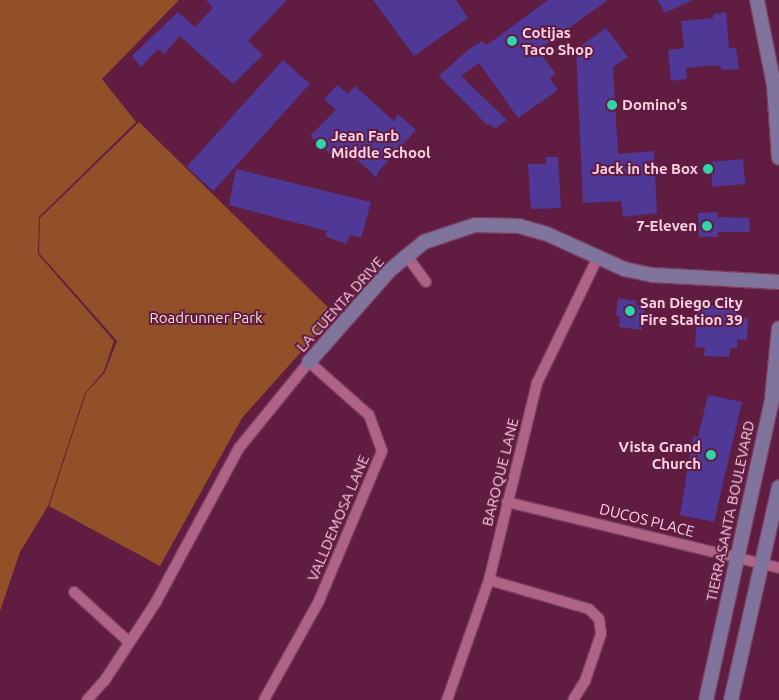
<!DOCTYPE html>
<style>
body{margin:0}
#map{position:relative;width:779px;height:700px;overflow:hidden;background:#601c41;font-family:Ubuntu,sans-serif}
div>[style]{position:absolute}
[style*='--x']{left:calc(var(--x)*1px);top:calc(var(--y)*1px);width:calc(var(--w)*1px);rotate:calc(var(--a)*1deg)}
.green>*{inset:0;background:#915027}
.building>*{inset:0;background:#4f3896;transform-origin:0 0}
.roads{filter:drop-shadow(1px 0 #7a3e60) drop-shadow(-1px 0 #7a3e60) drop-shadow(0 1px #7a3e60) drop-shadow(0 -1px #7a3e60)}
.street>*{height:10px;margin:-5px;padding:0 5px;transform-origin:5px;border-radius:5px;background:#ae6387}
.secondary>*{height:14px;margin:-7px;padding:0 7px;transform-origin:7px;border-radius:7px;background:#81749c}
.dots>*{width:14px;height:14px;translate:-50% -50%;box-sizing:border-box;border:2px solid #601c41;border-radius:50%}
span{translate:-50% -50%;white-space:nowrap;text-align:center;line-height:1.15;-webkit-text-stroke:4px #601c41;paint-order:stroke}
.poi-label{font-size:15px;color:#fbd0e3;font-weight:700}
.left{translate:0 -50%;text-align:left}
.right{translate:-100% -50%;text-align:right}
.street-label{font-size:15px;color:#fbd0e3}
.park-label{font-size:15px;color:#f9ded0}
</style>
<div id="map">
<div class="green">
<i style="clip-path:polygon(0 0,179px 0,102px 79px,136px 122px,39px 217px,38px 254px,114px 341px,104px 371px,85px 393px,48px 506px,20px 552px,0 611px)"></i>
<i style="clip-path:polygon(139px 122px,335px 314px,242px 418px,160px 566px,49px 506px,86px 393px,105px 372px,117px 341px,39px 253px,40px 218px)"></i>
</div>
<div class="building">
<i style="clip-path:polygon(206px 0,287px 0,248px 41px,263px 55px,233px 84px,180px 36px,164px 54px,158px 49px,141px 67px,132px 56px,178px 12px,195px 27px,213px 8px)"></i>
<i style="clip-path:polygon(373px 0,456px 0,468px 18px,414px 56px)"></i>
<i style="clip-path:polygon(548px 0,608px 0,538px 50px,555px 73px,550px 79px,558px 90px,518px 118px,479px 63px,461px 76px,507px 120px,495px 129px,490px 124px,488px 126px,439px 76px,468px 50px,482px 41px,487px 45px)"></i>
<i style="clip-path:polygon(657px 0,693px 0,665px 13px)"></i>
<i style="clip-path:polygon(726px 12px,729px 48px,736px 48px,739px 69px,723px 70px,718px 65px,686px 68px,687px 79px,671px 81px,668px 50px,684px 48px,681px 21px,713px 18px,714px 14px)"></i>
<i style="clip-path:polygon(606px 28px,628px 57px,613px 67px,618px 154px,654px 151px,657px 213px,623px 217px,621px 201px,583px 203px,576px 49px)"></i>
<i style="left:283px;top:60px;width:36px;height:144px;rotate:42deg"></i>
<i style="clip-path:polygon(337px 85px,348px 94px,355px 86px,394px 121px,398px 114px,416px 130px,378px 172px,377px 178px,351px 154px,346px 159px,339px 151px,334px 157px,310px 136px,336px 110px,324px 99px)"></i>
<i style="clip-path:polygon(546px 157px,558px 157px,561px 208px,531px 209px,528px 164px,546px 164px)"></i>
<i style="left:743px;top:159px;width:25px;height:33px;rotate:85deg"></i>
<i style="clip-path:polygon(236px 169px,371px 202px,361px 238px,350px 235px,346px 244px,325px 236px,327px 231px,229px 205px)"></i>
<i style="clip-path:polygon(717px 212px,718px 217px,749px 218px,750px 232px,718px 232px,718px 237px,699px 237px,698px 213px)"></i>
<i style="clip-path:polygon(618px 298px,637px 301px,636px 305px,645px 306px,642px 330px,619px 327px,620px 317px,616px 316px)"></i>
<i style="clip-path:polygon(697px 305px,739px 306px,739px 318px,748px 318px,747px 340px,737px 339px,737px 348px,731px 348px,729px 357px,704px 356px,705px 348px,695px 347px)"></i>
<i style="clip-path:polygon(708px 395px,742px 402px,714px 522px,680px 515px,693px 436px,698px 437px)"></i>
</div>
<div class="roads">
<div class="street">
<i style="--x:407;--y:256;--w:32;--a:54"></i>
<i style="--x:507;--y:502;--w:280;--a:13.6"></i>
<i style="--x:489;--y:580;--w:104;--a:16.2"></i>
<i style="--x:589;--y:609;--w:14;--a:45"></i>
<i style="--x:599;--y:619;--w:15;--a:82"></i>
<i style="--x:601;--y:634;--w:50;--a:108.8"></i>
<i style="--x:585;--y:681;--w:22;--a:122"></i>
<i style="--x:74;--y:592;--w:74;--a:42.3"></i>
<i style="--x:87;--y:700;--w:27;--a:-48"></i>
<i style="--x:105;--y:680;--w:93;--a:-56.8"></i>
<i style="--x:156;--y:602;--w:175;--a:-61.7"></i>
<i style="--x:239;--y:448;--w:111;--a:-50.9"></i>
<i style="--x:309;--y:362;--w:80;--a:41.5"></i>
<i style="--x:369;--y:415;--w:38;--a:70"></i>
<i style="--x:382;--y:451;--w:163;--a:112.8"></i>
<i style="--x:319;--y:601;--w:113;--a:119.1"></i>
<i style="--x:447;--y:700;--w:127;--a:-70.7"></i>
<i style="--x:489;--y:580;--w:203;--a:-76.3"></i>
<i style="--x:537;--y:383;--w:140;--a:-64.2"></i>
</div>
<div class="secondary">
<i style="--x:757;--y:0;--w:87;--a:78.7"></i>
<i style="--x:774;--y:85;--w:73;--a:86.1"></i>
<i style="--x:309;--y:362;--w:121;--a:-48.7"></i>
<i style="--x:389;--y:271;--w:23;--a:-40"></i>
<i style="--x:407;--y:256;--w:22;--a:-39"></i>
<i style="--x:424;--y:242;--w:54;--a:-18.4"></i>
<i style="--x:475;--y:225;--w:44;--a:1.3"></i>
<i style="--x:519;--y:226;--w:29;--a:16"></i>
<i style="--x:547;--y:234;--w:85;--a:24.4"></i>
<i style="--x:624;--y:269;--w:30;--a:12"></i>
<i style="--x:653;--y:275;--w:126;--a:3.2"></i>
<i style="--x:706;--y:700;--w:308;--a:-77.6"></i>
<i style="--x:772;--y:399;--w:71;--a:-84.4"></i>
<i style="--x:731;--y:700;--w:218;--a:-77.3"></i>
</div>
</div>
<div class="dots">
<i style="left:512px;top:41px;background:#30d4aa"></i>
<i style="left:612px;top:105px;background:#30d4aa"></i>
<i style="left:321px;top:144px;background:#30d4aa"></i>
<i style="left:708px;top:169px;background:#30d4aa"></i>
<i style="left:707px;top:226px;background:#30d4aa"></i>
<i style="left:630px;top:311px;background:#30d4aa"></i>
<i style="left:711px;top:455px;background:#30d4aa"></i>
</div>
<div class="poi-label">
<span class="left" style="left:522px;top:41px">Cotijas<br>Taco Shop</span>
<span class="left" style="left:622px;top:105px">Domino's</span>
<span class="left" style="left:331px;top:144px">Jean Farb<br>Middle School</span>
<span class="right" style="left:698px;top:169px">Jack in the Box</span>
<span class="right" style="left:697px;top:226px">7-Eleven</span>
<span class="left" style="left:640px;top:311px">San Diego City<br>Fire Station 39</span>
<span class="right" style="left:701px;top:455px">Vista Grand<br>Church</span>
</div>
<div class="street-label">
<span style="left:340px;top:304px;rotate:-48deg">LA CUENTA DRIVE</span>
<span style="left:500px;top:472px;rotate:-76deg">BAROQUE LANE</span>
<span style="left:730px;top:511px;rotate:-78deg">TIERRASANTA BOULEVARD</span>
<span style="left:338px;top:518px;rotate:-67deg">VALLDEMOSA LANE</span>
<span style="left:647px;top:520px;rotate:14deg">DUCOS PLACE</span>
</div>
<div class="park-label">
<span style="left:206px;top:318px">Roadrunner Park</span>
</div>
</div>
